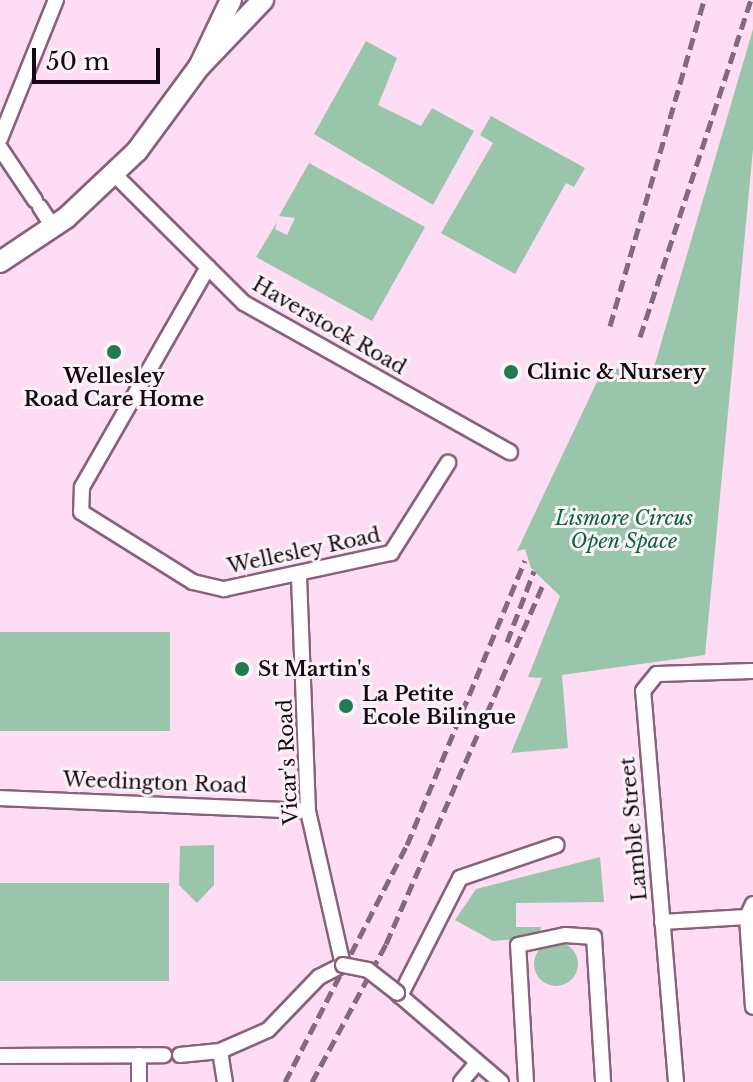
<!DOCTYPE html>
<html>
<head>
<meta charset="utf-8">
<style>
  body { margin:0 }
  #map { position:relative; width:753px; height:1082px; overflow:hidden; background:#fedcf3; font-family:"Libre Baskerville",serif }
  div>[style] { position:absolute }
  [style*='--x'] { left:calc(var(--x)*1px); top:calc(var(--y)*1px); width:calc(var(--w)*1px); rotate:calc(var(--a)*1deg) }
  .green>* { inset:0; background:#99c6ab; transform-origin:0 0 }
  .round { border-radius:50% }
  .roads { filter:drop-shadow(2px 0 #88627c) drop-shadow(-2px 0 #88627c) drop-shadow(0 2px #88627c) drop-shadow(0 -2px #88627c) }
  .street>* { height:14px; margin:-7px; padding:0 7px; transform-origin:7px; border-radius:7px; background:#fff }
  .secondary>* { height:20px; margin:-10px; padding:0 10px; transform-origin:10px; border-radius:10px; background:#fff }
  .rail>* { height:5px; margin-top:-2.5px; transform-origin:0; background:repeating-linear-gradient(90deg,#816a7a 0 12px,transparent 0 18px) }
  .bridges { filter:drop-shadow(2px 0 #88627c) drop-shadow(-2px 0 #88627c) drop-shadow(0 2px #88627c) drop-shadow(0 -2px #88627c) }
  .street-bridge>* { height:14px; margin:-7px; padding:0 7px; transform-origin:7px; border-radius:7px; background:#fff }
  .dots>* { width:22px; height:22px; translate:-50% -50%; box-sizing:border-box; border:4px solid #fbf2f8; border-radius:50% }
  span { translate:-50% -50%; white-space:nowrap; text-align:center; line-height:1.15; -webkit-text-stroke:6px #fbf2f8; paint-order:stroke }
  .street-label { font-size:20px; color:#170913 }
  .poi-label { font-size:20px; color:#170913; font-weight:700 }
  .left { translate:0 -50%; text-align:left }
  .park-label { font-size:20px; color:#05663f; font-style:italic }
  .scale { position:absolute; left:32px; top:48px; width:128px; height:36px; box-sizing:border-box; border:4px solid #170913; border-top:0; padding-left:10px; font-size:24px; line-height:28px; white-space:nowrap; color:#170913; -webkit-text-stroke:6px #fbf2f8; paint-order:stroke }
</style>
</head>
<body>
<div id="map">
  <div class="green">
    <i style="clip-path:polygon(753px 29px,753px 149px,705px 655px,562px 675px,568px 748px,511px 753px,542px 678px,528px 677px,560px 596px,531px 568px,525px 549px,517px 551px,604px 367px,652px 374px)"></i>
    <i style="clip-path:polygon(366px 41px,397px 58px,378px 105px,421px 126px,432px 108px,474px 131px,433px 205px,314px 134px)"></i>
    <i style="clip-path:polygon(491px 116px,585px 168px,574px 187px,566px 183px,515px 274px,441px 233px,493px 143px,480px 135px)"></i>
    <i style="clip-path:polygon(309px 163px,425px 227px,372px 321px,256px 257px,277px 222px,275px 229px,287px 235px,295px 218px,279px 216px)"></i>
    <i style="left:0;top:632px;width:170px;height:99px"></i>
    <i style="clip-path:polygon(214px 845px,214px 885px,197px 903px,179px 885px,180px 846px)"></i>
    <i style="clip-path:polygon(600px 857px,604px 902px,516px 903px,516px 927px,541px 927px,539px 937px,493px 941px,455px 920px,476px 889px)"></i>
    <i style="left:0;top:883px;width:169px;height:98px"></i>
    <i class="round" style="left:534px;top:942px;width:44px;height:44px"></i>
  </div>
  <div class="roads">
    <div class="street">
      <i style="--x:0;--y:139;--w:150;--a:-68.1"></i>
      <i style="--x:0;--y:148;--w:63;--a:56.1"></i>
      <i style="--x:114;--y:174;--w:183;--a:44.8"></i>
      <i style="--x:244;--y:303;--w:305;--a:29.3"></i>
      <i style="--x:40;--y:207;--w:24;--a:57"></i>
      <i style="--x:208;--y:267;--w:254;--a:119.8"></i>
      <i style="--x:82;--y:487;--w:25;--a:92"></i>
      <i style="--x:81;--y:512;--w:132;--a:32"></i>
      <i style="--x:193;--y:582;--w:32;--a:13"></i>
      <i style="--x:224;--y:589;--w:171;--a:-12.2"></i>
      <i style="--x:391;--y:553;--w:107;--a:-57.7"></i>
      <i style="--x:0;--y:798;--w:308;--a:2.4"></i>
      <i style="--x:753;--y:904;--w:14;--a:115"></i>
      <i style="--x:747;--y:917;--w:90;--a:86.2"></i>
      <i style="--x:662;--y:922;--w:85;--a:-3.4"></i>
      <i style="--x:397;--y:993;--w:137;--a:40.6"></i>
      <i style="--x:400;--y:996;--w:132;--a:-63"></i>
      <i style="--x:460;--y:878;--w:102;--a:-18.8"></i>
      <i style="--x:220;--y:1051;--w:31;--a:81"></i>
      <i style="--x:180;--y:1055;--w:40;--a:-5.7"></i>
      <i style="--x:220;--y:1051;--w:52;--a:-23.6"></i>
      <i style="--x:268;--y:1030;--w:74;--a:-46.1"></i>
      <i style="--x:319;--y:977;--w:27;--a:-27"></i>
      <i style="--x:343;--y:965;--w:158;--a:-102.8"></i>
      <i style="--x:308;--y:811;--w:236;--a:-92.2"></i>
      <i style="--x:0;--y:1056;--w:164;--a:-0.3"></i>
      <i style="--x:139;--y:1082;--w:27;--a:-90"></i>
      <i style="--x:461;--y:1082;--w:25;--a:-50"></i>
      <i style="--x:526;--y:1082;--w:137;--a:-93.3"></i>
      <i style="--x:518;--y:945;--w:48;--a:-12"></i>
      <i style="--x:565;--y:935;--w:29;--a:4"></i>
      <i style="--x:594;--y:937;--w:145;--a:86.4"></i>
      <i style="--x:676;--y:1082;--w:392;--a:-94.8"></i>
      <i style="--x:643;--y:691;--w:22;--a:-51"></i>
      <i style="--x:657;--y:674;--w:96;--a:-1.8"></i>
    </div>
    <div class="secondary">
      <i style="--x:199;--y:67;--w:93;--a:-46.3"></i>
      <i style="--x:0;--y:262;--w:79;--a:-33.7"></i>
      <i style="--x:66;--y:218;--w:98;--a:-43.3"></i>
      <i style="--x:137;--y:151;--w:104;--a:-53.6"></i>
      <i style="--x:199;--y:67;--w:74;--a:-64.5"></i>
    </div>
  </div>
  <div class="rail">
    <i style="--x:610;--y:326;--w:339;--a:-73.9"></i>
    <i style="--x:640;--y:337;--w:355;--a:-71.8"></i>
    <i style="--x:507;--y:642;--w:76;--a:-69.2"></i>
    <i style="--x:285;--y:1082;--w:267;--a:-62.8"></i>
    <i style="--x:407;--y:845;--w:308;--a:-67.5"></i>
    <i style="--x:312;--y:1082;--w:157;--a:-61.8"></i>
    <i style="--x:386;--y:944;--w:395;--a:-66.4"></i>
  </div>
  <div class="bridges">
    <div class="street-bridge">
      <i style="--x:343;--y:965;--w:25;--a:11"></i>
      <i style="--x:368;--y:970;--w:37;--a:38"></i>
    </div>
  </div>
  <div class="dots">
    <i style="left:114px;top:352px;background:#207b50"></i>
    <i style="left:511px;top:372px;background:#207b50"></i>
    <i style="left:242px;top:669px;background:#207b50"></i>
    <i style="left:346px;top:706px;background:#207b50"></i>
  </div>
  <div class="street-label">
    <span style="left:329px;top:326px;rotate:30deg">Haverstock Road</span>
    <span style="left:304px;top:551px;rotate:-12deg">Wellesley Road</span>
    <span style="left:288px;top:762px;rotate:-93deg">Vicar's Road</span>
    <span style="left:155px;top:783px;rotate:2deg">Weedington Road</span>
    <span style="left:634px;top:829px;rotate:-95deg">Lamble Street</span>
  </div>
  <div class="poi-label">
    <span class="left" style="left:527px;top:372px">Clinic &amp; Nursery</span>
    <span style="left:114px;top:388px">Wellesley<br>Road Care Home</span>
    <span class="left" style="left:258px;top:669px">St Martin's</span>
    <span class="left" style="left:362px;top:706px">La Petite<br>Ecole Bilingue</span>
  </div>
  <div class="park-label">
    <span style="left:624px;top:530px">Lismore Circus<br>Open Space</span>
  </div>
  <div class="scale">50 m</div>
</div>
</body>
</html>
